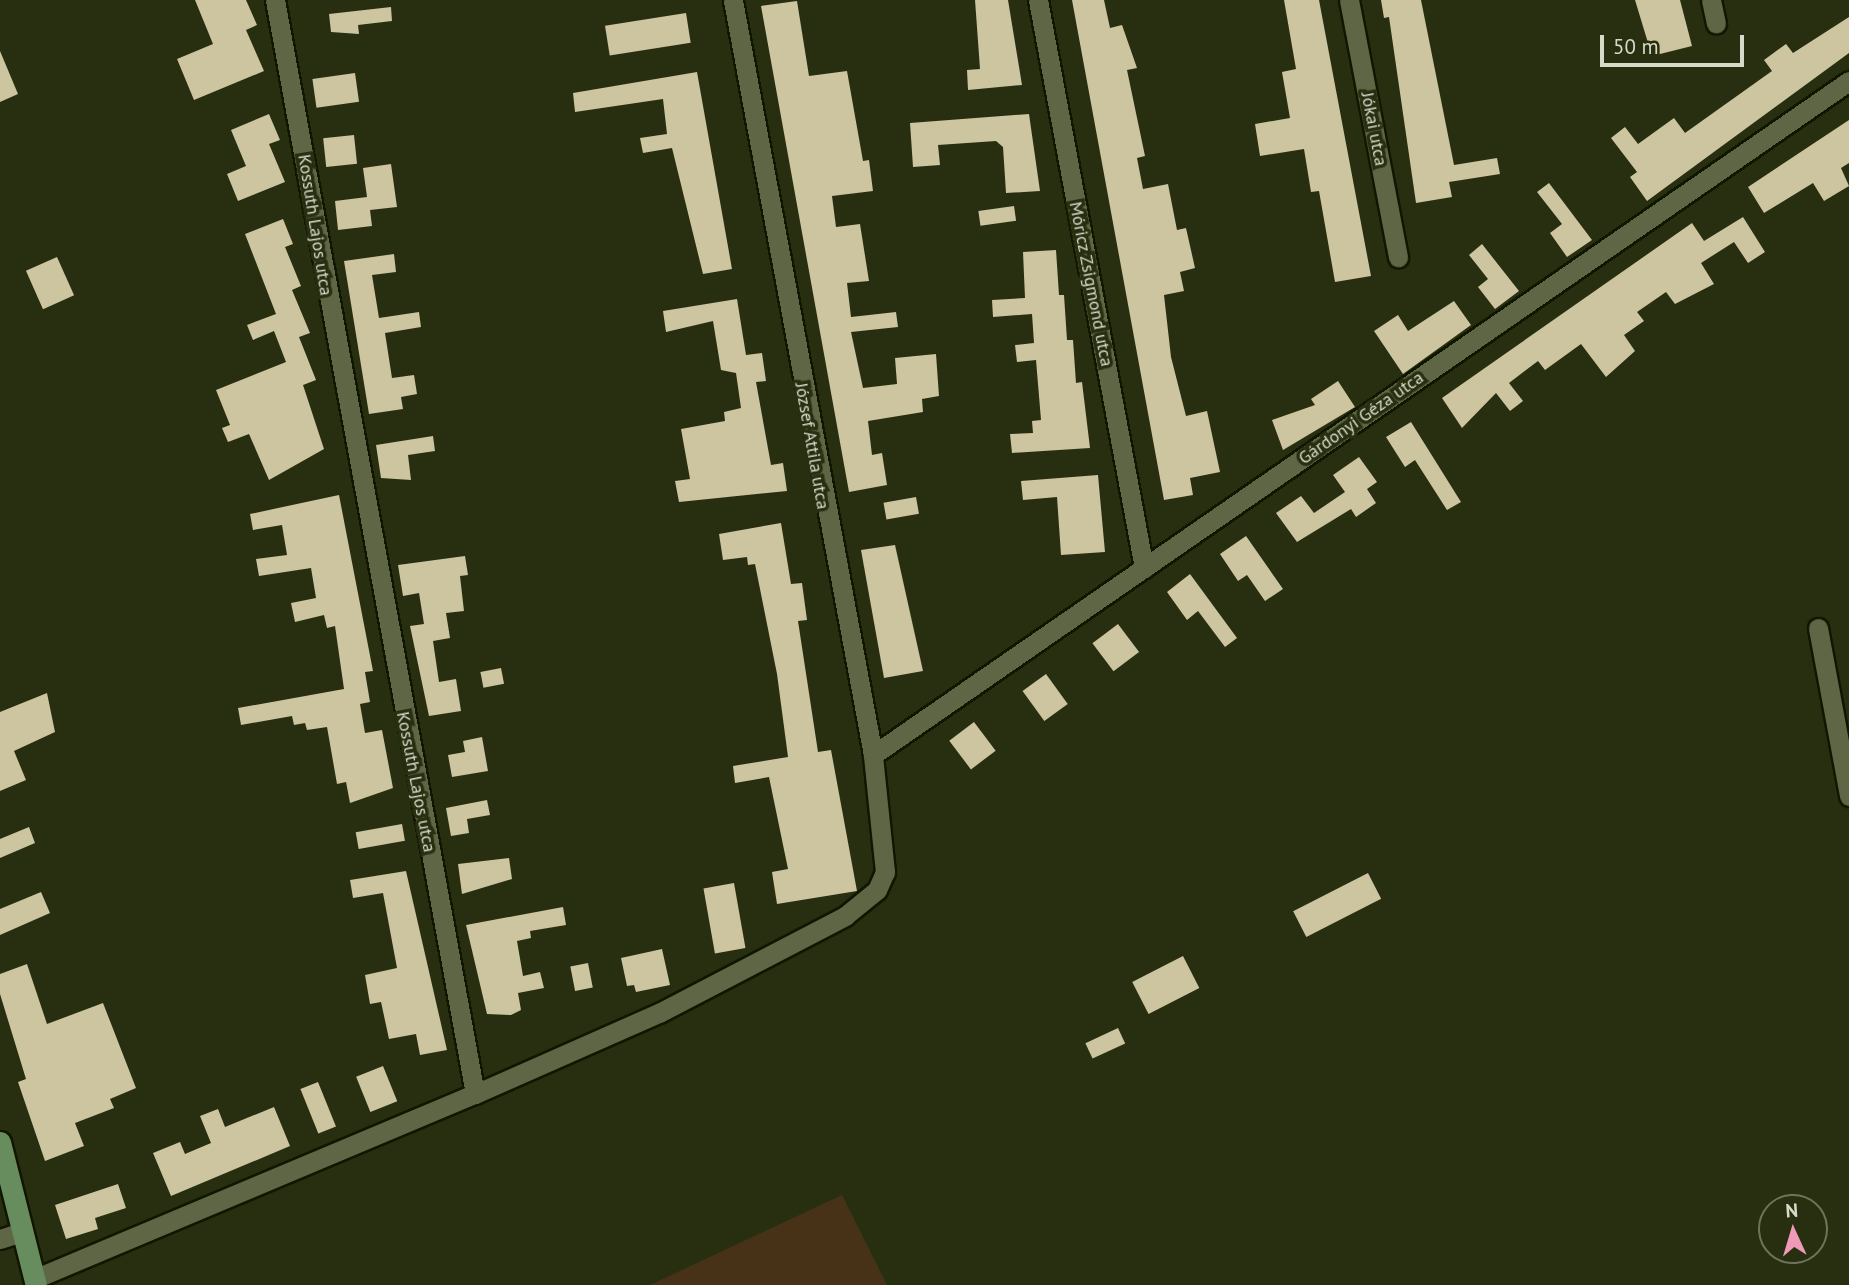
<!DOCTYPE html>
<html>
<head>
<meta charset="utf-8">
<style>
  body { margin:0 }
  #map { position:relative; width:1849px; height:1285px; overflow:hidden; background:#282f11; font-family:"PT Sans",sans-serif }
  div>[style] { position:absolute }
  [style*='--x'] { left:calc(var(--x)*1px); top:calc(var(--y)*1px); width:calc(var(--w)*1px); rotate:calc(var(--a)*1deg) }
  .green>* { inset:0; background:#473217 }
  .building>* { inset:0; background:#cdc4a0; transform-origin:0 0 }
  .roads { filter:drop-shadow(2px 0 #111600) drop-shadow(-2px 0 #111600) drop-shadow(0 2px #111600) drop-shadow(0 -2px #111600) }
  .minor>* { height:19px; margin:-9.5px; padding:0 9.5px; transform-origin:9.5px; border-radius:9.5px; background:#5e6646 }
  .major>* { height:21px; margin:-10.5px; padding:0 10.5px; transform-origin:10.5px; border-radius:10.5px; background:#678c5d }
  span { translate:-50% -50%; white-space:nowrap; text-align:center; line-height:1.15; -webkit-text-stroke:7px #282f11; paint-order:stroke }
  .street-label { font-size:18px; color:#d6dac9 }
  .north { position:absolute; left:1758px; top:1194px; width:70px; height:70px; box-sizing:border-box; background:#282f11; border:2px solid #6e735b; border-radius:50%; rotate:356deg; font-size:19px; font-weight:700; line-height:28px; text-align:center; color:#d6dac9 }
  .north::after { content:''; display:block; margin:auto; width:24px; height:32px; background:#ef9ab9; clip-path:polygon(50% 0,100% 100%,50% 72%,0 100%) }
  .scale { position:absolute; left:1600px; top:35px; width:144px; height:32px; box-sizing:border-box; border:4px solid #d6dac9; border-top:0; padding-left:9px; font-size:21px; line-height:24px; white-space:nowrap; color:#d6dac9; -webkit-text-stroke:5px #282f11; paint-order:stroke }
</style>
</head>
<body>
<div id="map">
  <div class="green">
    <i style="clip-path:polygon(842px 1195px,887px 1285px,650px 1285px)"></i>
  </div>
  <div class="building">
    <i style="clip-path:polygon(195px 0,246px 0,257px 25px,246px 30px,264px 71px,194px 100px,177px 59px,213px 44px)"></i>
    <i style="clip-path:polygon(975px 0,1008px 0,1022px 85px,968px 90px,967px 70px,980px 69px)"></i>
    <i style="clip-path:polygon(1072px 0,1104px 0,1110px 28px,1122px 25px,1137px 68px,1127px 70px,1145px 156px,1137px 158px,1143px 189px,1168px 184px,1177px 230px,1186px 228px,1195px 268px,1180px 272px,1184px 291px,1164px 295px,1171px 357px,1186px 416px,1207px 411px,1220px 472px,1190px 478px,1193px 495px,1164px 500px)"></i>
    <i style="clip-path:polygon(1284px 0,1319px 0,1371px 276px,1335px 282px,1319px 191px,1311px 192px,1304px 149px,1260px 156px,1255px 124px,1290px 118px,1282px 72px,1296px 69px)"></i>
    <i style="clip-path:polygon(1381px 0,1421px 0,1454px 165px,1497px 158px,1500px 174px,1449px 182px,1452px 197px,1416px 203px,1389px 17px,1384px 18px)"></i>
    <i style="clip-path:polygon(1635px 0,1680px 0,1692px 46px,1652px 56px)"></i>
    <i style="clip-path:polygon(797px 1px,809px 76px,847px 71px,863px 161px,869px 160px,873px 191px,832px 196px,836px 227px,860px 224px,869px 281px,847px 283px,851px 317px,896px 312px,898px 327px,851px 332px,863px 388px,897px 384px,895px 358px,936px 354px,939px 396px,922px 399px,923px 412px,868px 421px,872px 455px,882px 453px,887px 485px,849px 492px,761px 6px)"></i>
    <i style="clip-path:polygon(391px 7px,392px 21px,358px 25px,359px 34px,331px 32px,329px 14px)"></i>
    <i style="left:686px;top:13px;width:30px;height:82px;rotate:81deg"></i>
    <i style="clip-path:polygon(1849px 17px,1849px 53px,1647px 201px,1630px 177px,1637px 172px,1611px 138px,1625px 127px,1638px 144px,1674px 118px,1685px 133px,1772px 71px,1764px 60px,1786px 44px,1793px 53px)"></i>
    <i style="clip-path:polygon(0 51px,18px 94px,0 102px)"></i>
    <i style="clip-path:polygon(697px 72px,732px 269px,703px 274px,672px 148px,643px 153px,640px 138px,667px 134px,663px 99px,575px 112px,573px 93px)"></i>
    <i style="left:355px;top:73px;width:29px;height:43px;rotate:82deg"></i>
    <i style="clip-path:polygon(269px 114px,280px 140px,269px 144px,285px 182px,238px 201px,227px 174px,246px 166px,231px 130px)"></i>
    <i style="clip-path:polygon(1029px 114px,1040px 191px,1006px 193px,1003px 147px,996px 141px,938px 145px,940px 165px,913px 167px,910px 123px)"></i>
    <i style="clip-path:polygon(1849px 120px,1849px 163px,1841px 168px,1849px 186px,1824px 201px,1813px 183px,1764px 213px,1748px 187px)"></i>
    <i style="left:354px;top:135px;width:29px;height:31px;rotate:84deg"></i>
    <i style="clip-path:polygon(391px 164px,397px 207px,370px 210px,372px 226px,338px 230px,335px 201px,367px 197px,363px 168px)"></i>
    <i style="clip-path:polygon(1549px 183px,1592px 240px,1567px 257px,1550px 233px,1562px 224px,1537px 192px)"></i>
    <i style="left:1014px;top:206px;width:15px;height:36px;rotate:82deg"></i>
    <i style="clip-path:polygon(1743px 217px,1765px 252px,1748px 263px,1734px 242px,1701px 263px,1714px 284px,1675px 304px,1666px 292px,1637px 312px,1644px 321px,1624px 335px,1635px 351px,1606px 377px,1581px 344px,1545px 370px,1538px 361px,1509px 383px,1523px 401px,1510px 411px,1496px 393px,1462px 428px,1442px 398px,1692px 223px,1704px 241px)"></i>
    <i style="clip-path:polygon(283px 219px,293px 244px,285px 247px,301px 286px,292px 290px,310px 333px,299px 337px,316px 380px,303px 385px,324px 449px,269px 480px,249px 434px,228px 442px,222px 428px,230px 425px,216px 390px,286px 362px,274px 331px,253px 340px,247px 325px,276px 314px,245px 234px)"></i>
    <i style="clip-path:polygon(1482px 244px,1519px 291px,1495px 309px,1478px 287px,1488px 279px,1469px 255px)"></i>
    <i style="clip-path:polygon(1056px 250px,1059px 295px,1064px 295px,1067px 340px,1073px 340px,1076px 383px,1082px 382px,1090px 448px,1012px 453px,1010px 434px,1033px 433px,1032px 421px,1041px 420px,1036px 360px,1017px 362px,1015px 345px,1034px 343px,1032px 314px,993px 317px,992px 300px,1025px 298px,1023px 252px)"></i>
    <i style="clip-path:polygon(394px 254px,396px 272px,372px 275px,379px 318px,419px 312px,421px 327px,385px 333px,392px 378px,414px 375px,417px 394px,401px 397px,403px 409px,369px 414px,344px 261px)"></i>
    <i style="left:57px;top:257px;width:42px;height:34px;rotate:66deg"></i>
    <i style="clip-path:polygon(737px 299px,746px 355px,762px 353px,766px 381px,756px 382px,771px 465px,783px 463px,787px 491px,679px 502px,675px 481px,690px 479px,681px 429px,725px 421px,724px 412px,741px 408px,736px 373px,721px 370px,713px 321px,666px 332px,663px 311px)"></i>
    <i style="clip-path:polygon(1454px 301px,1471px 325px,1403px 374px,1374px 331px,1398px 315px,1408px 331px)"></i>
    <i style="clip-path:polygon(1338px 381px,1355px 407px,1283px 450px,1272px 420px,1315px 405px,1311px 399px)"></i>
    <i style="clip-path:polygon(1411px 422px,1461px 502px,1447px 510px,1415px 460px,1405px 467px,1386px 437px)"></i>
    <i style="clip-path:polygon(433px 436px,435px 451px,408px 455px,411px 480px,381px 478px,376px 445px)"></i>
    <i style="clip-path:polygon(1359px 457px,1377px 482px,1367px 489px,1376px 503px,1356px 517px,1351px 509px,1297px 542px,1276px 513px,1301px 496px,1314px 513px,1345px 492px,1333px 475px)"></i>
    <i style="clip-path:polygon(1098px 475px,1105px 552px,1061px 555px,1057px 497px,1023px 500px,1021px 481px)"></i>
    <i style="clip-path:polygon(339px 495px,373px 671px,365px 672px,370px 702px,360px 704px,365px 733px,382px 730px,393px 788px,350px 803px,346px 782px,337px 784px,327px 727px,307px 730px,305px 723px,294px 725px,292px 716px,241px 725px,238px 708px,344px 689px,335px 626px,327px 628px,324px 615px,295px 622px,291px 603px,316px 598px,311px 568px,259px 576px,256px 559px,287px 555px,282px 525px,253px 530px,250px 514px)"></i>
    <i style="left:916px;top:497px;width:17px;height:33px;rotate:80deg"></i>
    <i style="clip-path:polygon(781px 523px,791px 584px,802px 583px,807px 620px,798px 621px,818px 752px,831px 750px,857px 891px,777px 904px,772px 872px,788px 869px,769px 777px,735px 783px,733px 766px,788px 757px,777px 674px,755px 564px,748px 565px,747px 557px,723px 560px,719px 534px)"></i>
    <i style="clip-path:polygon(1246px 536px,1283px 589px,1265px 601px,1247px 575px,1238px 581px,1220px 554px)"></i>
    <i style="clip-path:polygon(895px 545px,923px 671px,884px 678px,861px 550px)"></i>
    <i style="clip-path:polygon(465px 556px,468px 575px,460px 576px,464px 611px,446px 613px,450px 638px,433px 641px,439px 682px,456px 679px,461px 711px,429px 716px,410px 626px,424px 624px,419px 593px,403px 596px,398px 565px)"></i>
    <i style="clip-path:polygon(1190px 574px,1237px 638px,1225px 647px,1198px 611px,1187px 620px,1167px 592px)"></i>
    <i style="left:1118px;top:624px;width:35px;height:32px;rotate:53deg"></i>
    <i style="left:501px;top:668px;width:16px;height:21px;rotate:79deg"></i>
    <i style="left:1046px;top:674px;width:37px;height:29px;rotate:54deg"></i>
    <i style="clip-path:polygon(47px 693px,55px 732px,14px 751px,26px 780px,0 791px,0 712px)"></i>
    <i style="left:974px;top:722px;width:36px;height:31px;rotate:53deg"></i>
    <i style="clip-path:polygon(482px 737px,488px 771px,452px 777px,448px 755px,465px 752px,463px 741px)"></i>
    <i style="clip-path:polygon(487px 800px,490px 815px,467px 819px,469px 833px,451px 836px,446px 808px)"></i>
    <i style="left:402px;top:824px;width:17px;height:47px;rotate:80deg"></i>
    <i style="clip-path:polygon(29px 827px,35px 843px,0 858px,0 839px)"></i>
    <i style="clip-path:polygon(509px 858px,512px 879px,462px 894px,458px 864px)"></i>
    <i style="clip-path:polygon(406px 871px,447px 1050px,420px 1055px,416px 1034px,389px 1039px,381px 1002px,370px 1004px,365px 975px,397px 968px,383px 893px,353px 898px,350px 880px)"></i>
    <i style="left:1368px;top:873px;width:29px;height:84px;rotate:63deg"></i>
    <i style="left:734px;top:883px;width:66px;height:31px;rotate:80deg"></i>
    <i style="clip-path:polygon(41px 892px,50px 913px,0 935px,0 909px)"></i>
    <i style="clip-path:polygon(563px 907px,566px 925px,530px 931px,531px 938px,517px 941px,523px 976px,540px 972px,544px 988px,518px 993px,521px 1010px,511px 1015px,487px 1014px,466px 925px)"></i>
    <i style="clip-path:polygon(662px 949px,670px 985px,636px 992px,634px 985px,627px 986px,621px 958px)"></i>
    <i style="left:1183px;top:956px;width:36px;height:57px;rotate:63deg"></i>
    <i style="left:588px;top:963px;width:25px;height:18px;rotate:79deg"></i>
    <i style="clip-path:polygon(27px 964px,47px 1024px,103px 1003px,136px 1088px,110px 1099px,114px 1108px,75px 1123px,84px 1146px,45px 1161px,18px 1082px,26px 1079px,0 994px,0 974px)"></i>
    <i style="left:1118px;top:1028px;width:17px;height:36px;rotate:65deg"></i>
    <i style="left:383px;top:1066px;width:38px;height:29px;rotate:68deg"></i>
    <i style="left:318px;top:1082px;width:48px;height:19px;rotate:68deg"></i>
    <i style="clip-path:polygon(274px 1107px,290px 1146px,171px 1196px,153px 1153px,180px 1142px,185px 1154px,211px 1143px,200px 1116px,218px 1109px,225px 1127px)"></i>
    <i style="clip-path:polygon(118px 1184px,126px 1208px,95px 1218px,98px 1229px,66px 1239px,55px 1205px)"></i>
  </div>
  <div class="roads">
    <div class="minor">
      <i style="--x:1038;--y:0;--w:578;--a:79.43"></i>
      <i style="--x:1349;--y:0;--w:262;--a:79.2"></i>
      <i style="--x:1711;--y:0;--w:24;--a:78"></i>
      <i style="--x:1818;--y:628;--w:171;--a:79.5"></i>
      <i style="--x:873;--y:755;--w:1186;--a:-34.63"></i>
      <i style="--x:475;--y:1094;--w:201;--a:-23.8"></i>
      <i style="--x:659;--y:1013;--w:210;--a:-27.5"></i>
      <i style="--x:845;--y:916;--w:41;--a:-39.1"></i>
      <i style="--x:877;--y:890;--w:20;--a:-66"></i>
      <i style="--x:885;--y:872;--w:118;--a:-95.9"></i>
      <i style="--x:873;--y:755;--w:768;--a:-100.51"></i>
      <i style="--x:0;--y:1239;--w:23;--a:-18"></i>
      <i style="--x:34;--y:1279;--w:478;--a:-22.8"></i>
      <i style="--x:475;--y:1094;--w:1112;--a:-100.36"></i>
    </div>
    <div class="major">
      <i style="--x:0;--y:1142;--w:147;--a:75.9"></i>
    </div>
  </div>
  <div class="street-label">
    <span style="left:1374px;top:129px;rotate:79deg">Jókai utca</span>
    <span style="left:315px;top:225px;rotate:81deg">Kossuth Lajos utca</span>
    <span style="left:1091px;top:284px;rotate:79deg">Móricz Zsigmond utca</span>
    <span style="left:1361px;top:418px;rotate:-35deg">Gárdonyi Géza utca</span>
    <span style="left:812px;top:446px;rotate:80deg">József Attila utca</span>
    <span style="left:416px;top:782px;rotate:79deg">Kossuth Lajos utca</span>
  </div>
  <div class="north">N</div>
  <div class="scale">50 m</div>
</div>
</body>
</html>
